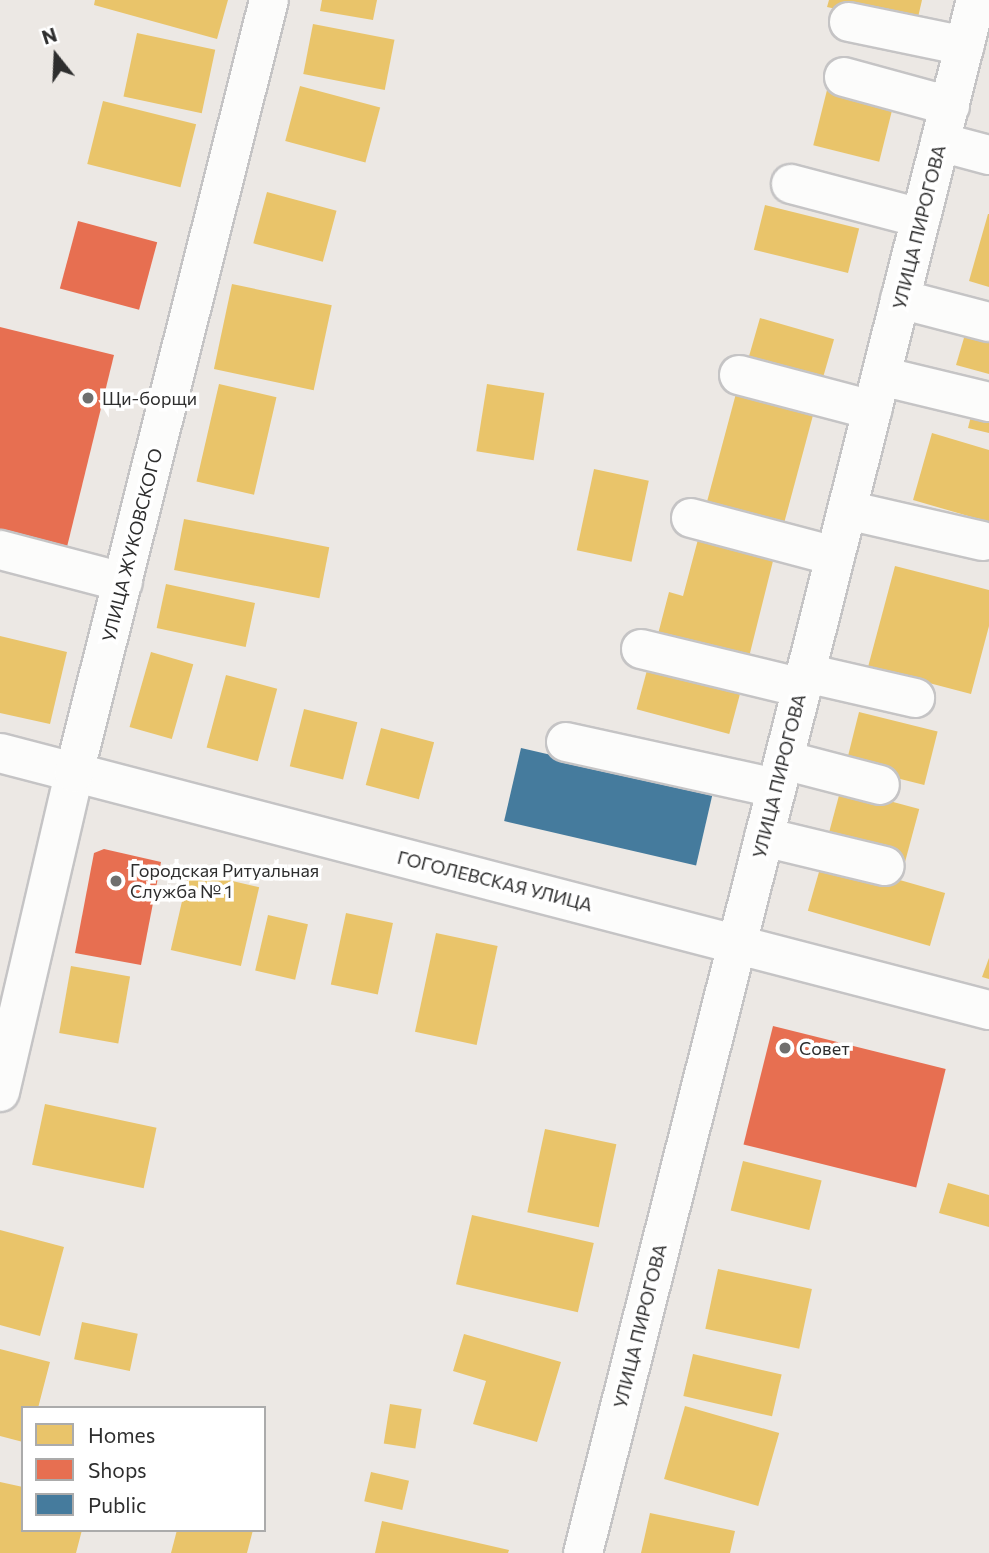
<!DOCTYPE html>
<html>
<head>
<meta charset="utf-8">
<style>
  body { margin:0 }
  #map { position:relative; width:989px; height:1553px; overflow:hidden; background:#ece8e4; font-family:Commissioner,sans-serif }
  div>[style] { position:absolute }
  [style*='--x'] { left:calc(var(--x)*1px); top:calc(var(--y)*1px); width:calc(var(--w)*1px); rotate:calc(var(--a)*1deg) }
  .homes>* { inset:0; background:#e9c46a; transform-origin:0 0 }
  .shops>* { inset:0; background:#e76f51; transform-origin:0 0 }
  .public>* { inset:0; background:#457b9d; transform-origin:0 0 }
  .roads { filter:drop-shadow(2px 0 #c5c4c5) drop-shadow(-2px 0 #c5c4c5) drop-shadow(0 2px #c5c4c5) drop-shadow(0 -2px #c5c4c5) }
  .minor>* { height:38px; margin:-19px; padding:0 19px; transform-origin:19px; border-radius:19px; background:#fcfcfb }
  .dots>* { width:19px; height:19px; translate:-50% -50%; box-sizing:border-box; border:4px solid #fff; border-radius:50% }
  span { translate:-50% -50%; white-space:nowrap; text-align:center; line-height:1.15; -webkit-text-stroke:7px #fff; paint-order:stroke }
  .street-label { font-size:18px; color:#2e2e2e }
  .poi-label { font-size:18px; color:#2e2e2e }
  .left { translate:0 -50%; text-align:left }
  .legend { position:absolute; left:21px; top:1406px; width:245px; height:126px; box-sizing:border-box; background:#fff; border:2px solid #ababab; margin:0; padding:9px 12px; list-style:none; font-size:21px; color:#2e2e2e }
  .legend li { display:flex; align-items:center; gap:14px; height:35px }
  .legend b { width:35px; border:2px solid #ababab }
  .north { position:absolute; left:21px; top:21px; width:70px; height:70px; -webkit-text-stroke:5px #fff; paint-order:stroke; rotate:342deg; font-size:19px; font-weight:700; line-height:28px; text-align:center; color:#2e2e2e }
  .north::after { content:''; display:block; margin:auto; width:24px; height:32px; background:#2e2e2e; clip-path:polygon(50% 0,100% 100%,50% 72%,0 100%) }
</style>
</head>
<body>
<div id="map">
  <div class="homes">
    <i style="clip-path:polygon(95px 0,228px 0,217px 39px,94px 5px)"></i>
    <i style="clip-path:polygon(322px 0,377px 0,373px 20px,320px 11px)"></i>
    <i style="clip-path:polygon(829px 0,922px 0,916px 26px,827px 7px)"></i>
    <i style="left:313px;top:24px;width:83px;height:51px;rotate:11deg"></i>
    <i style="left:137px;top:33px;width:80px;height:65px;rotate:12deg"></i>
    <i style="left:300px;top:86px;width:83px;height:57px;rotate:15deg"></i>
    <i style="left:828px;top:86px;width:68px;height:61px;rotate:14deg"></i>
    <i style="left:103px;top:101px;width:96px;height:65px;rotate:14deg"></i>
    <i style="left:267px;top:192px;width:72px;height:53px;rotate:15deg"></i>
    <i style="left:765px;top:205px;width:97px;height:46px;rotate:14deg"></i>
    <i style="clip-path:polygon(988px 214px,989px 214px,989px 287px,969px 281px)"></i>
    <i style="left:232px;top:284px;width:102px;height:87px;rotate:12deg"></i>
    <i style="left:760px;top:318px;width:77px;height:49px;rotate:16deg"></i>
    <i style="clip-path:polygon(966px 331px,989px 338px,989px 374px,956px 365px)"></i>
    <i style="left:219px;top:384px;width:59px;height:100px;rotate:13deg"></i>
    <i style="left:487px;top:384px;width:58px;height:68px;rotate:9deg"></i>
    <i style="left:738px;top:386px;width:80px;height:131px;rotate:15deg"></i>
    <i style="clip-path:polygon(974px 404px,989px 408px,989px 433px,968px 428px)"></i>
    <i style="clip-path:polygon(932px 433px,989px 450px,989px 522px,913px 500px)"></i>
    <i style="left:594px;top:469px;width:56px;height:83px;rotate:12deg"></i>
    <i style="left:184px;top:519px;width:148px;height:52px;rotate:11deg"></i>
    <i style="clip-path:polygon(701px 528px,776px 549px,748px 661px,657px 638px,669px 592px,683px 596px)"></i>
    <i style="clip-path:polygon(895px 566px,989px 590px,989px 626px,971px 694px,868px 667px)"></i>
    <i style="left:166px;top:584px;width:91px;height:45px;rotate:12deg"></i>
    <i style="clip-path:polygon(0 636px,67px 652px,50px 724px,0 713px)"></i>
    <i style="left:151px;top:652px;width:44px;height:78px;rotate:16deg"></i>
    <i style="left:650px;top:659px;width:96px;height:52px;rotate:15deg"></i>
    <i style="left:226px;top:675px;width:53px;height:75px;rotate:15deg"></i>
    <i style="left:304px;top:709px;width:55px;height:59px;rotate:14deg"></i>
    <i style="left:859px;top:712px;width:81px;height:55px;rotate:14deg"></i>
    <i style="left:381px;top:728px;width:55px;height:59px;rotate:15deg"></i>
    <i style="left:841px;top:788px;width:81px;height:56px;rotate:15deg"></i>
    <i style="left:823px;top:858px;width:127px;height:55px;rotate:16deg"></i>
    <i style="left:189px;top:871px;width:72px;height:81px;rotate:13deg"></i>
    <i style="left:346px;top:913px;width:48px;height:73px;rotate:12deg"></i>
    <i style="left:268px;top:915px;width:41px;height:57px;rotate:13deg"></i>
    <i style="left:436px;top:933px;width:63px;height:101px;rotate:12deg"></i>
    <i style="clip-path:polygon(989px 958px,989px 979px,982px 977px)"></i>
    <i style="left:71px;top:966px;width:60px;height:68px;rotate:10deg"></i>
    <i style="left:45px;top:1104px;width:114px;height:62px;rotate:12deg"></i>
    <i style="left:545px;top:1129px;width:73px;height:85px;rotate:12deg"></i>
    <i style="left:743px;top:1161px;width:81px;height:51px;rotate:14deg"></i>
    <i style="clip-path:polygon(948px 1183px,989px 1195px,989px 1227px,939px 1213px)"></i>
    <i style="left:472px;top:1215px;width:125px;height:71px;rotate:13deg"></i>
    <i style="clip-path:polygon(0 1230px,64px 1247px,40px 1336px,0 1325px)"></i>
    <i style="left:718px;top:1269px;width:96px;height:61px;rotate:12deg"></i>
    <i style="left:82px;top:1322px;width:57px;height:38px;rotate:12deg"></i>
    <i style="clip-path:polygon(464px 1334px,561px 1362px,537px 1442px,473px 1424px,486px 1381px,453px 1371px)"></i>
    <i style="clip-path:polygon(0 1349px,50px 1362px,38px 1408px,23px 1408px,23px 1442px,0 1436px)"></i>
    <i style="left:693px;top:1354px;width:91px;height:43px;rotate:13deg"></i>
    <i style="left:390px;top:1404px;width:32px;height:40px;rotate:9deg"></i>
    <i style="left:685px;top:1406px;width:98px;height:76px;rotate:16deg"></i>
    <i style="left:371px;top:1472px;width:39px;height:30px;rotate:13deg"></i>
    <i style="clip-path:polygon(0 1482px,23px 1487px,23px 1530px,82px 1530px,76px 1553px,0 1553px)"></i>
    <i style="clip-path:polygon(650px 1513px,735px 1531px,730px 1553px,641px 1553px)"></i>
    <i style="clip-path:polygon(382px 1521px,509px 1550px,508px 1553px,375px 1553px)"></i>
    <i style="clip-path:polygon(177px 1530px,253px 1530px,247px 1553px,171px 1553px)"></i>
  </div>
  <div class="shops">
    <i style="left:78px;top:221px;width:82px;height:70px;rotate:15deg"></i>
    <i style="clip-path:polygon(0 327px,114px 355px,66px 551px,0 535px)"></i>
    <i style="clip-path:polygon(104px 849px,161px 862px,141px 965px,75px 953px,94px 853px)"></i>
    <i style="left:773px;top:1026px;width:178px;height:122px;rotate:14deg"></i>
  </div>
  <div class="public">
    <i style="left:521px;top:748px;width:197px;height:75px;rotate:13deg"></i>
  </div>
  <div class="roads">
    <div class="minor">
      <i style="--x:849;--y:22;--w:118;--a:11.7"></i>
      <i style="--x:844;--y:77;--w:110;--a:15.3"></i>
      <i style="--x:940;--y:142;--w:51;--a:14.9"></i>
      <i style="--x:791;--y:184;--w:134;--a:14.7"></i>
      <i style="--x:900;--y:299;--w:92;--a:14.5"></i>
      <i style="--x:739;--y:375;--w:138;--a:14.7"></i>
      <i style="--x:881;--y:376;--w:111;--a:13.5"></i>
      <i style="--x:847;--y:510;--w:139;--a:12.9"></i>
      <i style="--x:691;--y:518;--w:149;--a:14.8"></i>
      <i style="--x:0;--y:550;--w:127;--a:14.6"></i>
      <i style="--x:641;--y:649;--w:166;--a:13.6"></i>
      <i style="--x:806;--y:673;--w:112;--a:12.9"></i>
      <i style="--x:566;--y:742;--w:215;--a:12.4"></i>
      <i style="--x:0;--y:753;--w:1022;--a:14.57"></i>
      <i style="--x:784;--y:760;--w:99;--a:14.6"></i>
      <i style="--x:764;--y:837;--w:124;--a:13.5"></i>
      <i style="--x:0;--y:1092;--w:327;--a:-76.9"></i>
      <i style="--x:74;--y:773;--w:797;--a:-75.84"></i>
      <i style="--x:583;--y:1553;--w:1602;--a:-75.8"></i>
    </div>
  </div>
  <div class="dots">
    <i style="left:88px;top:398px;background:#706f6e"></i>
    <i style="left:116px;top:881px;background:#706f6e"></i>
    <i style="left:785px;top:1048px;background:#706f6e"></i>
  </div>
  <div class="street-label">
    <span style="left:919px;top:227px;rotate:-76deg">УЛИЦА ПИРОГОВА</span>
    <span style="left:132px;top:545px;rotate:-76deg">УЛИЦА ЖУКОВСКОГО</span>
    <span style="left:779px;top:776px;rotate:-76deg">УЛИЦА ПИРОГОВА</span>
    <span style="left:495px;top:881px;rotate:14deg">ГОГОЛЕВСКАЯ УЛИЦА</span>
    <span style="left:640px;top:1326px;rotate:-76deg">УЛИЦА ПИРОГОВА</span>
  </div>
  <div class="poi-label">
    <span class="left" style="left:102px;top:398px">Щи-борщи</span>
    <span class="left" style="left:130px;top:881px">Городская Ритуальная<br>Служба № 1</span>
    <span class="left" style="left:799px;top:1048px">Совет</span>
  </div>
  <ul class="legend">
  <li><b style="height:19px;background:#e9c46a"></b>Homes</li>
  <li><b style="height:19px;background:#e76f51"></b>Shops</li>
  <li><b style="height:19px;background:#457b9d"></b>Public</li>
  </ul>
  <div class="north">N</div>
</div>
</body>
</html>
